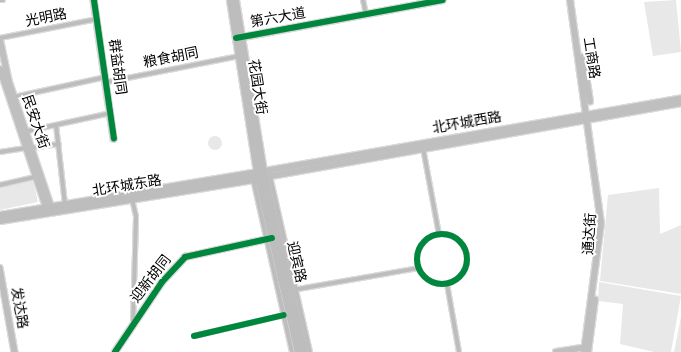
<!DOCTYPE html>
<html>
<head>
<meta charset="utf-8">
<style>
  body { margin:0 }
  #map { position:relative; width:681px; height:352px; overflow:hidden; background:#fff; font-family:"Fira Sans","Noto Sans SC",sans-serif }
  div>[style] { position:absolute }
  [style*='--x'] { left:calc(var(--x)*1px); top:calc(var(--y)*1px); width:calc(var(--w)*1px); rotate:calc(var(--a)*1deg) }
  .green>* { inset:0; background:#e8e8e8 }
  .round { border-radius:50% }
  .roads { filter:drop-shadow(1px 0 #dbdbdb) drop-shadow(-1px 0 #dbdbdb) drop-shadow(0 1px #dbdbdb) drop-shadow(0 -1px #dbdbdb) }
  .minor>* { height:4px; margin:-2px; padding:0 2px; transform-origin:2px; border-radius:2px; background:#bdbdbd }
  .minor>.ring { margin:-2px; padding:0; box-sizing:content-box; background:none; border:4px solid #bdbdbd; border-radius:50% }
  .tertiary>* { height:5.5px; margin:-2.75px; padding:0 2.75px; transform-origin:2.75px; border-radius:2.75px; background:#bdbdbd }
  .secondary>* { height:6px; margin:-3px; padding:0 3px; transform-origin:3px; border-radius:3px; background:#bfbfbf }
  .primary>* { height:7px; margin:-3.5px; padding:0 3.5px; transform-origin:3.5px; border-radius:3.5px; background:#bdbdbd }
  .cycleway>* { height:6px; margin:-3px; padding:0 3px; transform-origin:3px; border-radius:3px; background:#00873e }
  .cycleway>.ring { margin:-3px; padding:0; box-sizing:content-box; background:none; border:6px solid #00873e; border-radius:50% }
  span { translate:-50% -50%; white-space:nowrap; text-align:center; line-height:1.15; -webkit-text-stroke:4px #fff; paint-order:stroke }
  .street-label { font-size:14px; color:#000 }
</style>
</head>
<body>
<div id="map">
  <div class="green">
    <i style="clip-path:polygon(676px 0,681px 52px,653px 56px,644px 2px)"></i>
    <i class="round" style="left:208px;top:136px;width:14px;height:14px"></i>
    <i style="clip-path:polygon(33px 180px,38px 202px,0 210px,0 186px)"></i>
    <i style="clip-path:polygon(659px 188px,660px 234px,681px 225px,681px 294px,600px 281px,608px 195px)"></i>
    <i style="clip-path:polygon(599px 282px,681px 296px,671px 352px,654px 352px,620px 344px,623px 304px,598px 301px)"></i>
    <i style="clip-path:polygon(681px 317px,681px 352px,674px 352px)"></i>
  </div>
  <div class="roads">
    <div class="minor">
      <i style="--x:0;--y:0;--w:3;--a:0"></i>
      <i style="--x:363;--y:0;--w:14;--a:78"></i>
      <i style="--x:0;--y:38;--w:99;--a:-11.1"></i>
      <i style="--x:107;--y:82;--w:135;--a:-11.1"></i>
      <i style="--x:14;--y:97;--w:94;--a:-12.3"></i>
      <i style="--x:56;--y:125;--w:80;--a:83.5"></i>
      <i style="--x:23;--y:132;--w:90;--a:-12.2"></i>
      <i style="--x:31;--y:148;--w:28;--a:-8"></i>
      <i style="--x:423;--y:148;--w:87;--a:79.5"></i>
      <i style="--x:0;--y:152;--w:26;--a:-9"></i>
      <i style="--x:270;--y:176;--w:180;--a:77.2"></i>
      <i style="--x:253;--y:179;--w:177;--a:77.3"></i>
      <i style="--x:0;--y:185;--w:37;--a:-13"></i>
      <i style="--x:132;--y:199;--w:18;--a:77"></i>
      <i style="--x:136;--y:217;--w:106;--a:91.6"></i>
      <i class="ring" style="left:417px;top:234px;width:46px;height:46px"></i>
      <i style="--x:447;--y:284;--w:69;--a:80"></i>
      <i style="--x:293;--y:290;--w:128;--a:-9.9"></i>
      <i style="--x:194;--y:336;--w:92;--a:-13.1"></i>
    </div>
    <div class="tertiary">
      <i style="--x:94;--y:0;--w:140;--a:81.8"></i>
      <i style="--x:238;--y:38;--w:208;--a:-10.5"></i>
      <i style="--x:0;--y:268;--w:85;--a:79.9"></i>
      <i style="--x:115;--y:352;--w:84;--a:-56.1"></i>
      <i style="--x:162;--y:282;--w:34;--a:-47"></i>
      <i style="--x:185;--y:257;--w:89;--a:-12.3"></i>
    </div>
    <div class="secondary">
      <i style="--x:570;--y:0;--w:225;--a:82.1"></i>
      <i style="--x:601;--y:223;--w:130;--a:97.5"></i>
      <i style="--x:0;--y:40;--w:40;--a:78"></i>
      <i style="--x:8;--y:79;--w:138;--a:71.4"></i>
      <i style="--x:583;--y:57;--w:45;--a:81"></i>
      <i style="--x:0;--y:69;--w:149;--a:71.6"></i>
      <i style="--x:259;--y:172;--w:428;--a:-9.9"></i>
      <i style="--x:260;--y:178;--w:428;--a:-10.1"></i>
      <i style="--x:556;--y:352;--w:31;--a:-9"></i>
      <i style="--x:588;--y:352;--w:53;--a:-82.5"></i>
    </div>
    <div class="primary">
      <i style="--x:230;--y:0;--w:180;--a:81.1"></i>
      <i style="--x:258;--y:178;--w:179;--a:77.1"></i>
      <i style="--x:235;--y:0;--w:173;--a:80.7"></i>
      <i style="--x:263;--y:171;--w:186;--a:77.2"></i>
      <i style="--x:0;--y:215;--w:261;--a:-9.5"></i>
      <i style="--x:0;--y:220;--w:261;--a:-9.2"></i>
    </div>
  </div>
  <div class="cycleway">
    <i style="--x:94;--y:0;--w:140;--a:81.8"></i>
    <i style="--x:236;--y:38;--w:210;--a:-10.4"></i>
    <i class="ring" style="left:417px;top:234px;width:44px;height:44px"></i>
    <i style="--x:194;--y:336;--w:92;--a:-13.1"></i>
    <i style="--x:115;--y:352;--w:84;--a:-56.1"></i>
    <i style="--x:162;--y:282;--w:34;--a:-47"></i>
    <i style="--x:185;--y:257;--w:89;--a:-12.3"></i>
  </div>
  <div class="street-label">
    <span style="left:46px;top:18px;rotate:-11deg">光明路</span>
    <span style="left:278px;top:18px;rotate:-10deg">第六大道</span>
    <span style="left:171px;top:58px;rotate:-11deg">粮食胡同</span>
    <span style="left:591px;top:58px;rotate:81deg">工商路</span>
    <span style="left:117px;top:67px;rotate:82deg">群益胡同</span>
    <span style="left:257px;top:87px;rotate:81deg">花园大街</span>
    <span style="left:35px;top:122px;rotate:71deg">民安大街</span>
    <span style="left:467px;top:123px;rotate:-10deg">北环城西路</span>
    <span style="left:127px;top:186px;rotate:-9deg">北环城东路</span>
    <span style="left:590px;top:234px;rotate:-86deg">通达街</span>
    <span style="left:296px;top:262px;rotate:77deg">迎宾路</span>
    <span style="left:151px;top:279px;rotate:-52deg">迎新胡同</span>
    <span style="left:19px;top:308px;rotate:80deg">发达路</span>
  </div>
</div>
</body>
</html>
